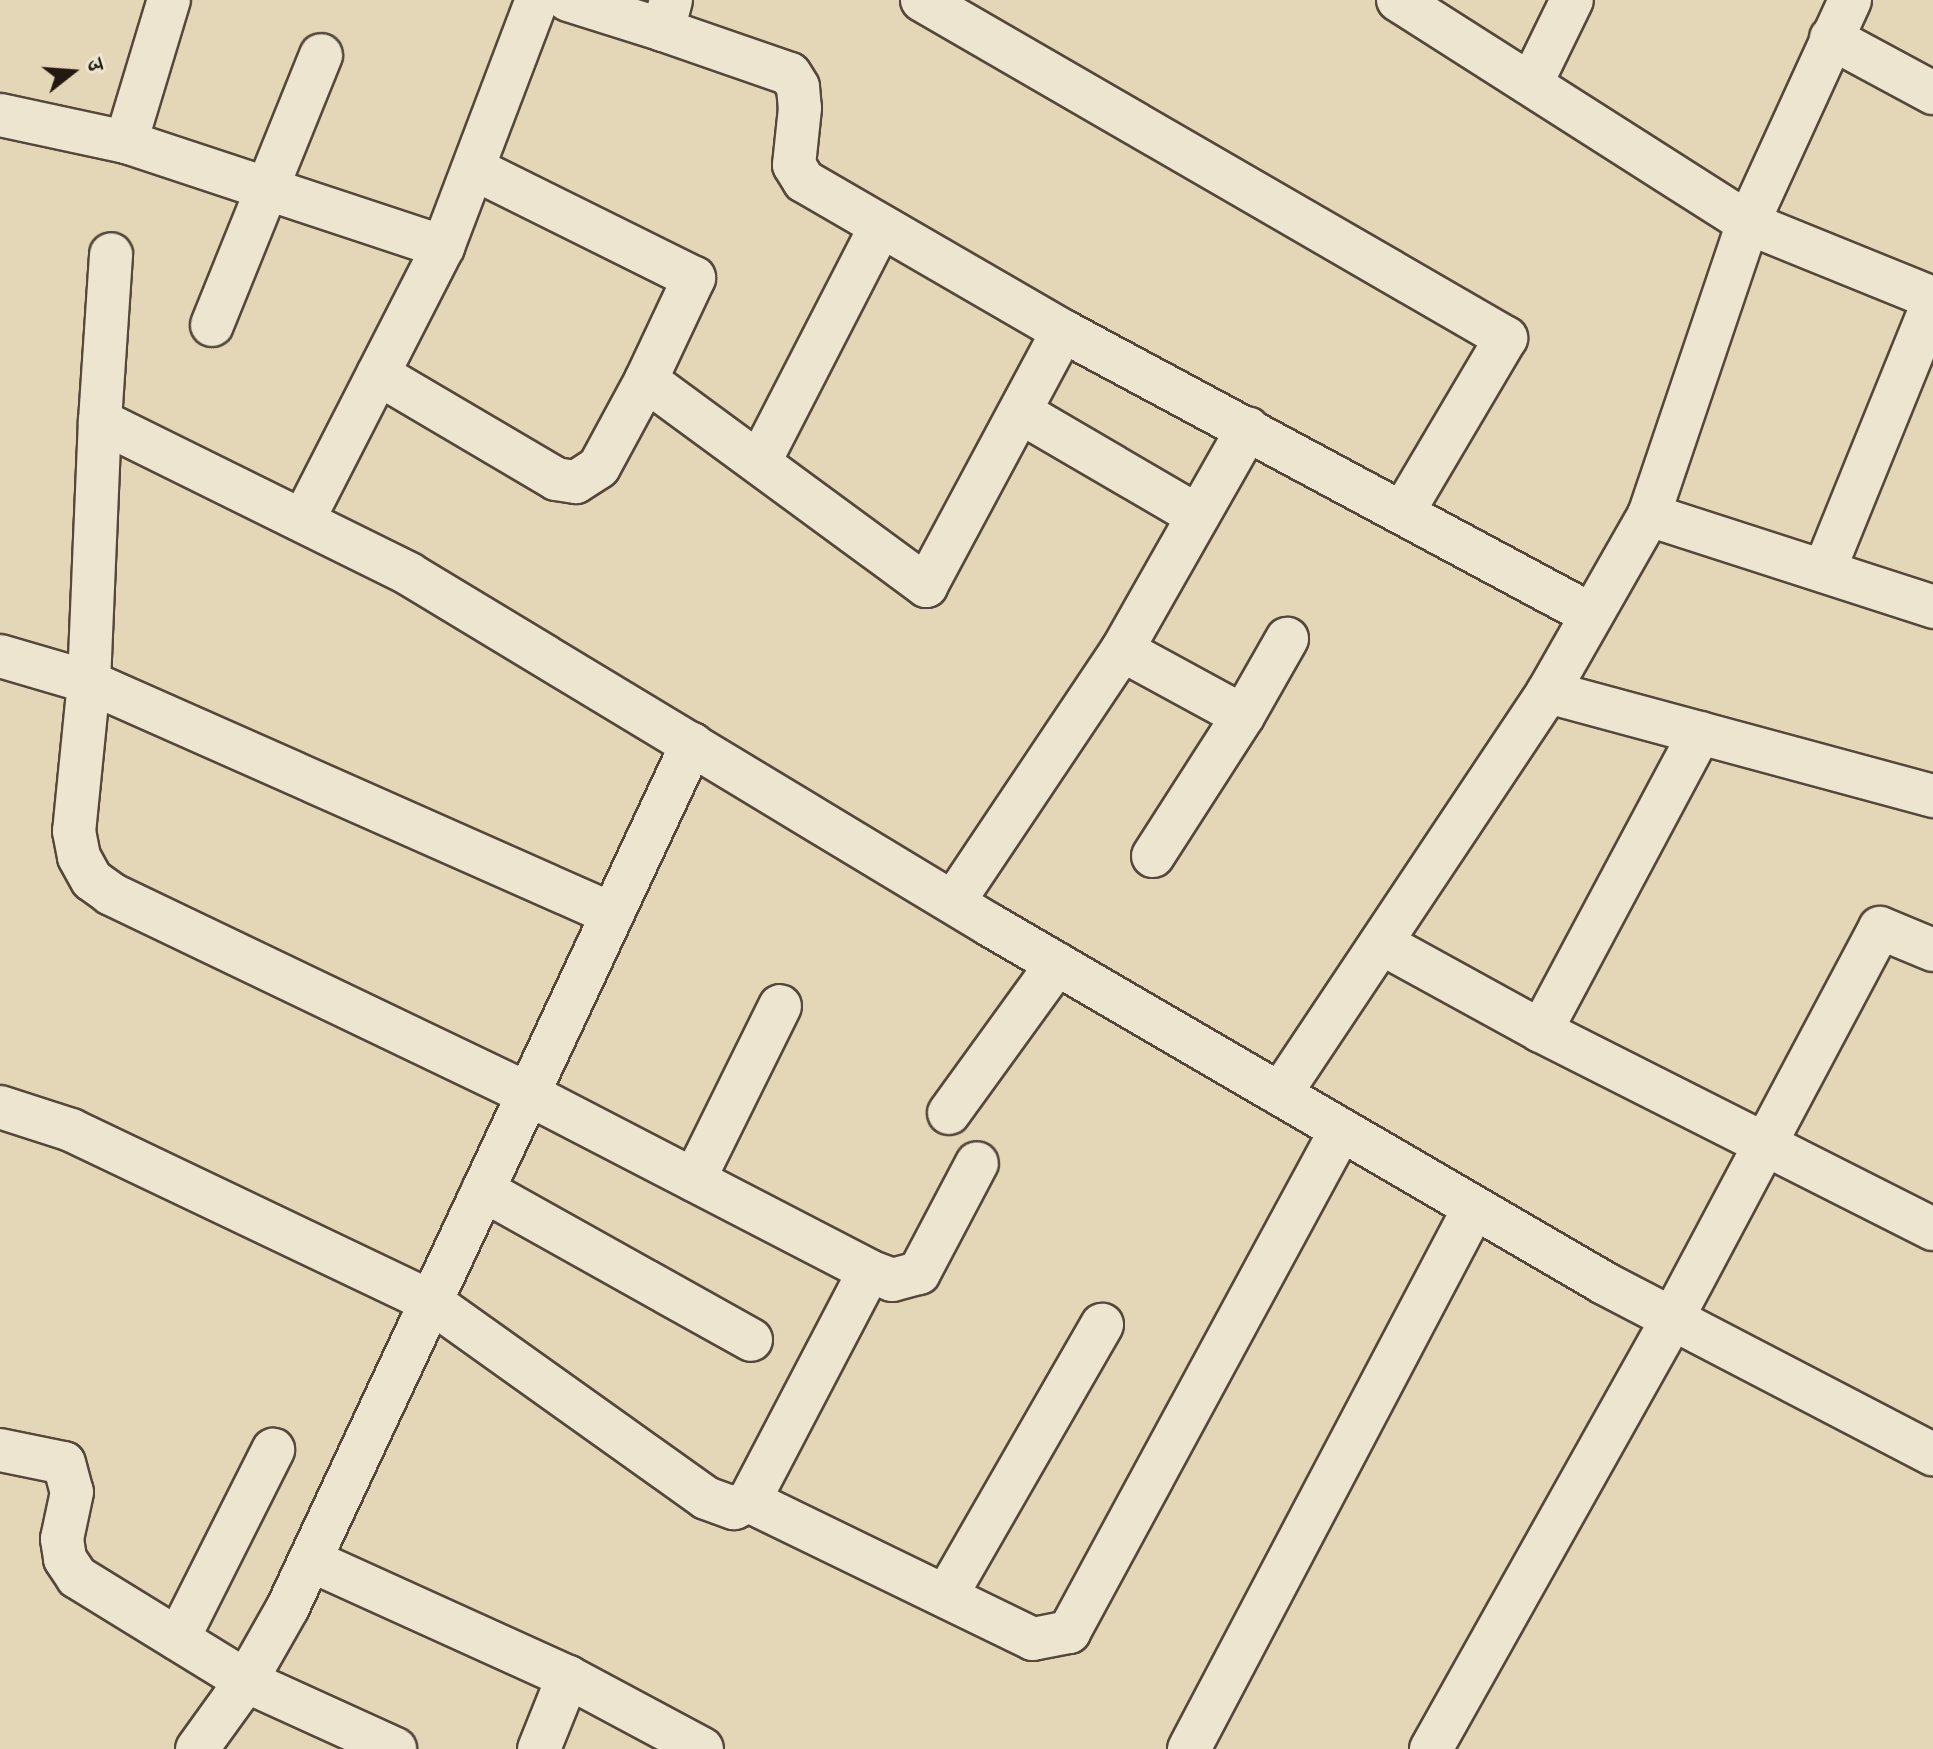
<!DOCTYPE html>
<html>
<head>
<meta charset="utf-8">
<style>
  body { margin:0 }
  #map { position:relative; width:1933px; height:1749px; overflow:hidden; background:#e4d7b7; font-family:"EB Garamond","Noto Serif Devanagari",serif }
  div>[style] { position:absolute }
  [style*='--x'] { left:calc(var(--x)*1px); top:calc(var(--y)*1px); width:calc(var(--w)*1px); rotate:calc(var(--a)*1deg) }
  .roads { filter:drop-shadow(2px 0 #55483a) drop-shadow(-2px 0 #55483a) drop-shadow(0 2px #55483a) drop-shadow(0 -2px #55483a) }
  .minor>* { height:42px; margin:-21px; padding:0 21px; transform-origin:21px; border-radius:21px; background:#ede5d0 }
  span { translate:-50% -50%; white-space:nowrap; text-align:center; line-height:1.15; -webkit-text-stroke:8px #ede5d0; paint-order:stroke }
  .north { position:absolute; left:32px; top:32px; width:80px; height:80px; -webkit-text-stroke:6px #ede5d0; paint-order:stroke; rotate:73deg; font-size:22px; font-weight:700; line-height:32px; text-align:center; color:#251810 }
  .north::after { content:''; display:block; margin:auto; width:28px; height:36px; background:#251810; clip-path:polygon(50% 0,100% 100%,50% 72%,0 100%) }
</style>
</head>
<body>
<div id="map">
  <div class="roads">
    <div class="minor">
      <i style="--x:568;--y:0;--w:100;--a:17.5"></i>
      <i style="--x:663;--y:30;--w:31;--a:-75"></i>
      <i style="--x:922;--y:0;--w:675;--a:30.06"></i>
      <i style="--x:1506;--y:338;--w:202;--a:120.6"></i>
      <i style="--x:1398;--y:0;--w:415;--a:32.5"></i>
      <i style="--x:1748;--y:223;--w:245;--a:-65.4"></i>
      <i style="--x:663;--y:30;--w:134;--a:19.1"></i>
      <i style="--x:790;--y:74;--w:15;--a:58"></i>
      <i style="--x:798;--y:87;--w:21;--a:85"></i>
      <i style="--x:800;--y:108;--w:57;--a:96"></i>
      <i style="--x:794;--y:165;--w:19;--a:58"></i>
      <i style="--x:804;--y:181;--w:299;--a:30.1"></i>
      <i style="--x:1063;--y:331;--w:600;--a:28.23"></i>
      <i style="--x:1831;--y:38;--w:116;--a:28.3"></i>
      <i style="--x:1531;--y:84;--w:93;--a:-64"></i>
      <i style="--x:0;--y:115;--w:129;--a:12.1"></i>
      <i style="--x:126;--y:142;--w:334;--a:18.3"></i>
      <i style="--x:443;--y:247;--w:305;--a:117.1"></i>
      <i style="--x:126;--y:142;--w:148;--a:-73.2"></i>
      <i style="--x:443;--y:247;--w:264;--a:-69.2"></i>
      <i style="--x:212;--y:325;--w:291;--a:-68"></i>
      <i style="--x:378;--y:374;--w:207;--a:30.5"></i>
      <i style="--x:556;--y:479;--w:20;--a:9"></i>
      <i style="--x:576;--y:482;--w:27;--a:-33"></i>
      <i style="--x:599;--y:467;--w:99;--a:-61.6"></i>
      <i style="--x:646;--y:380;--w:113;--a:-64.8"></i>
      <i style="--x:694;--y:278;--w:246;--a:-153.6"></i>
      <i style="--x:646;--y:380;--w:348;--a:36.3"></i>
      <i style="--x:926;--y:586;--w:289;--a:-61.8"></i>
      <i style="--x:1020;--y:412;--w:206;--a:30.3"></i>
      <i style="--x:100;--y:421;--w:167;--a:-86.2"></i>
      <i style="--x:760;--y:461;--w:264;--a:-62.8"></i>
      <i style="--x:1649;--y:515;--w:299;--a:17.9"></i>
      <i style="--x:1824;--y:571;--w:290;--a:-67.9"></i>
      <i style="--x:1122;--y:650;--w:255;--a:-60.4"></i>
      <i style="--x:0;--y:656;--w:93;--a:16.3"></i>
      <i style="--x:89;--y:682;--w:261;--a:-87.6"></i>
      <i style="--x:100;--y:421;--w:345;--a:26.3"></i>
      <i style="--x:409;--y:574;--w:679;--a:31.14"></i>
      <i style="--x:990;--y:925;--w:711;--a:30.24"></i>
      <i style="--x:1604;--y:1283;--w:371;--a:27.5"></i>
      <i style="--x:1548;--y:692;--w:399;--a:15.1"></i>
      <i style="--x:1700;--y:733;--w:338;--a:118.1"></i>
      <i style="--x:1541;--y:1031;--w:439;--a:26.8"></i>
      <i style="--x:1153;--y:856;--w:166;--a:-57.3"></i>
      <i style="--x:954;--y:901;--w:302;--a:-56.2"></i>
      <i style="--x:1122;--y:650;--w:138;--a:28.6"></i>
      <i style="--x:1243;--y:716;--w:89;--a:-60.3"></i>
      <i style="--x:612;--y:914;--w:572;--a:-156.08"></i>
      <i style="--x:89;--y:682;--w:150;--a:95.7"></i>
      <i style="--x:74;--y:831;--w:26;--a:79"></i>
      <i style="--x:79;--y:857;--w:26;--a:61"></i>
      <i style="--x:92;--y:880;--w:24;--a:36"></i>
      <i style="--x:111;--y:894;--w:462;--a:25.6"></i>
      <i style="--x:528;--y:1094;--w:384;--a:27.4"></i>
      <i style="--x:1381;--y:943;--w:183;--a:28.8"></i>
      <i style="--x:1280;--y:1094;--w:483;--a:-56.3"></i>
      <i style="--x:1548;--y:692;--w:204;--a:-60.3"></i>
      <i style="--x:1649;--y:515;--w:308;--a:-71.3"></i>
      <i style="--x:1748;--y:223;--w:200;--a:22.1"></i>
      <i style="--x:0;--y:1107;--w:75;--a:17.9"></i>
      <i style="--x:71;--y:1130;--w:398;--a:25.5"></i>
      <i style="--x:430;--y:1301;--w:339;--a:35.5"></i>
      <i style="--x:706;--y:1498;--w:30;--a:20"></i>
      <i style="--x:734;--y:1508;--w:17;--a:-25"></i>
      <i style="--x:749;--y:1501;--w:259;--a:-62.4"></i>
      <i style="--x:869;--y:1271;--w:25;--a:21"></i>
      <i style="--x:892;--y:1280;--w:28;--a:-15"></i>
      <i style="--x:919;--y:1273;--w:124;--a:-62.2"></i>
      <i style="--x:949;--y:1113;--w:184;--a:-54.1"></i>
      <i style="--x:694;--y:1180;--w:194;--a:-63.7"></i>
      <i style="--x:483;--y:1190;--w:307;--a:29.2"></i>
      <i style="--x:0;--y:1450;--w:65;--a:11.5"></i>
      <i style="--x:64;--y:1463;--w:30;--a:75"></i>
      <i style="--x:72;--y:1492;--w:48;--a:102"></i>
      <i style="--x:62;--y:1539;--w:20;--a:81"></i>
      <i style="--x:65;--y:1559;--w:22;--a:56"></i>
      <i style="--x:77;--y:1577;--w:198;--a:31.6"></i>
      <i style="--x:246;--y:1681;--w:164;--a:24.5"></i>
      <i style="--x:749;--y:1501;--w:316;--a:25.9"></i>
      <i style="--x:1033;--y:1639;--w:37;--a:-11"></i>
      <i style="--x:1069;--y:1632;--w:571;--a:-61.55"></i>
      <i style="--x:310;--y:1560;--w:283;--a:24.4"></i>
      <i style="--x:568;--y:1677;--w:152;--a:28.2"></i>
      <i style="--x:946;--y:1596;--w:313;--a:-60.1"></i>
      <i style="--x:178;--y:1639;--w:212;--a:-63.3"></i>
      <i style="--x:197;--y:1749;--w:84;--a:-54.2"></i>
      <i style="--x:246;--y:1681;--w:85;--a:-60.4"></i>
      <i style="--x:288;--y:1607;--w:953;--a:-64.91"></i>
      <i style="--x:539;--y:1749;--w:78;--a:-68.1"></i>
      <i style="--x:1189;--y:1749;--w:611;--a:-62.22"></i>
      <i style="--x:1431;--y:1749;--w:491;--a:-60.7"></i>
      <i style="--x:1671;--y:1321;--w:445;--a:-62"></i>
      <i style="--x:1880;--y:928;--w:57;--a:22.5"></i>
    </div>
  </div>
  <div class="north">उ</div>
</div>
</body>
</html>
